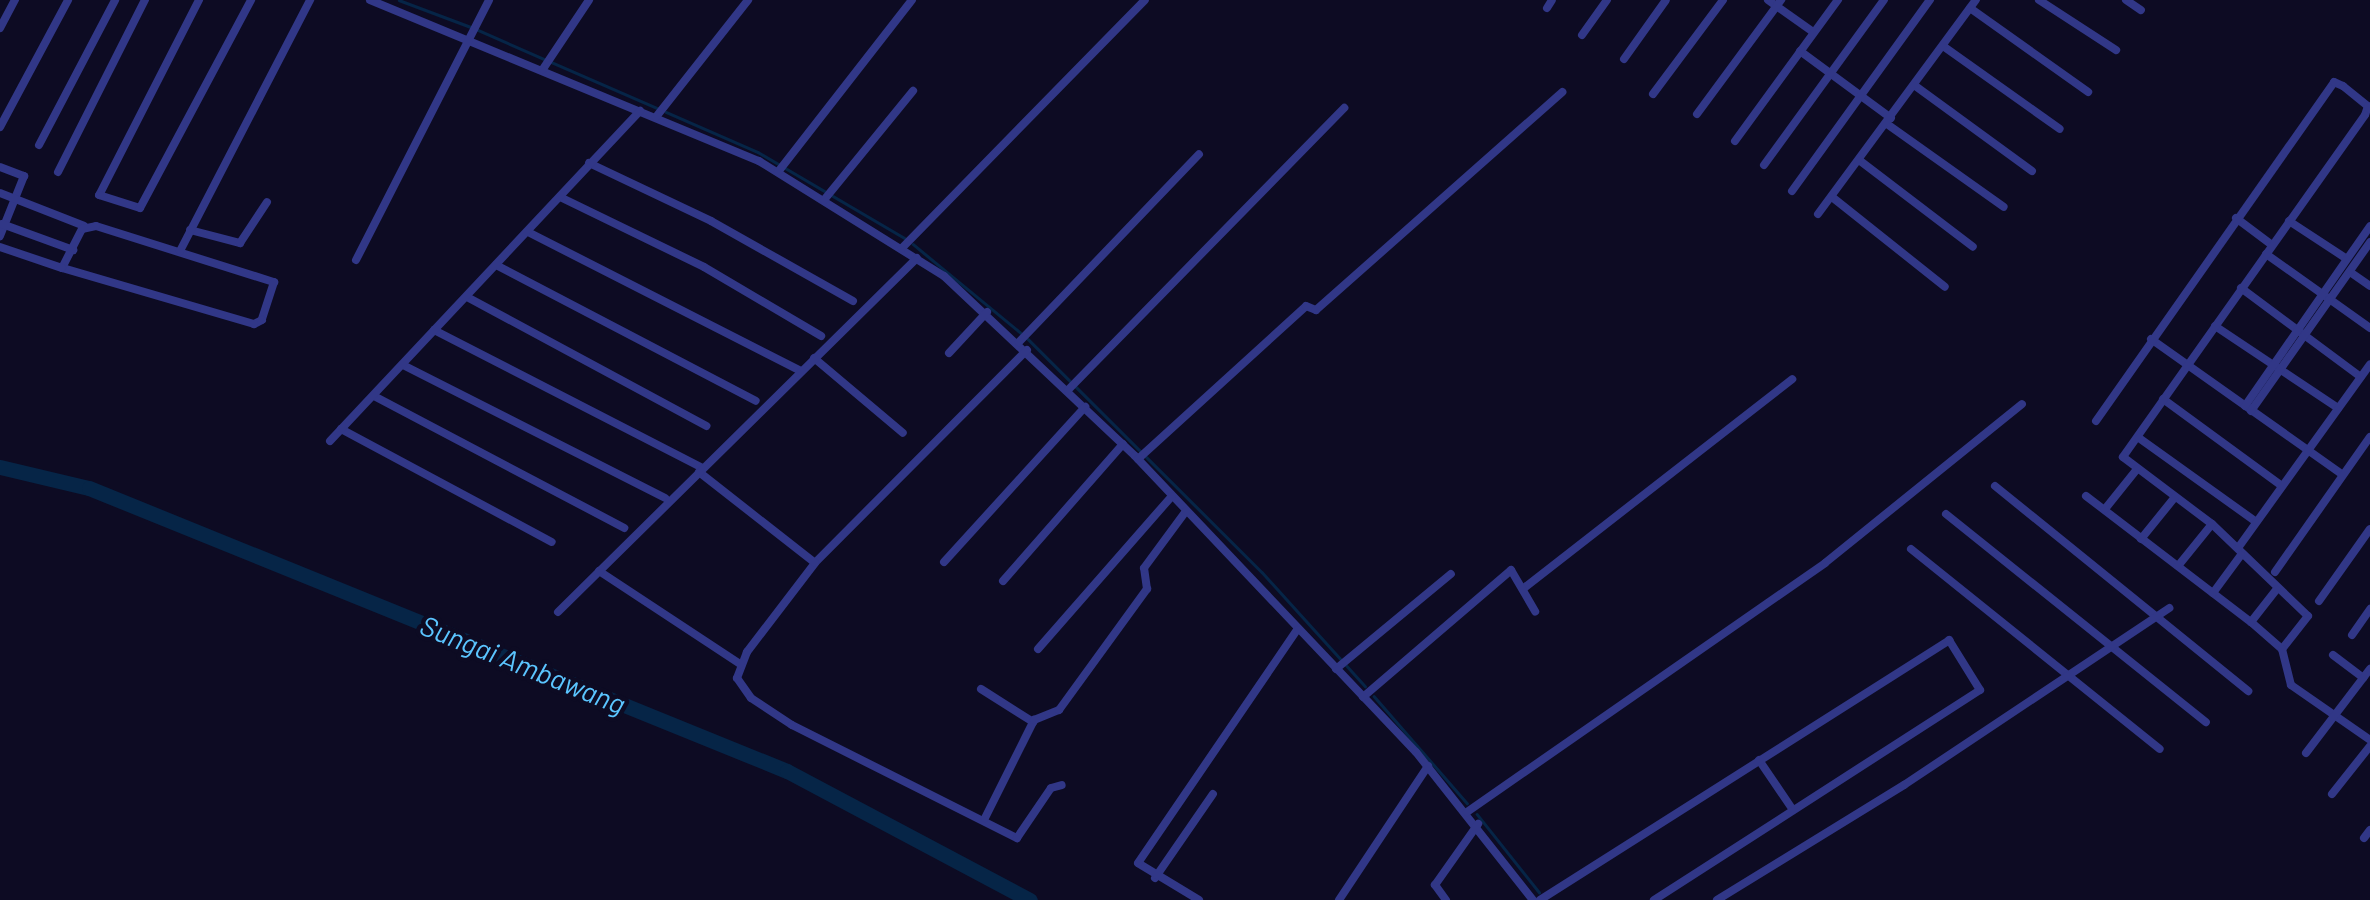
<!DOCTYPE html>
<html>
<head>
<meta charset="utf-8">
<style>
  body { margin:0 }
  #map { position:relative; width:2370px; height:900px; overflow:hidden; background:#0d0b23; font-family:Barlow,sans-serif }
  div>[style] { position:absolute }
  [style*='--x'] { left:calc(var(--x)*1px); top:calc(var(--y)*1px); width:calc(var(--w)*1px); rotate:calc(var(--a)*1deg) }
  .stream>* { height:2.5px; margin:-1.25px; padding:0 1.25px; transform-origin:1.25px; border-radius:1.25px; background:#062547 }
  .river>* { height:15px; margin:-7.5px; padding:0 7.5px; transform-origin:7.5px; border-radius:7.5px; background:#062547 }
  .street>* { height:8px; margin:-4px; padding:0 4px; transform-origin:4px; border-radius:4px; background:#313787 }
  span { translate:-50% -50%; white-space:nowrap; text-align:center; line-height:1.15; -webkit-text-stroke:9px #0d0b23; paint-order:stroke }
  .water-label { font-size:28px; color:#5bc5ff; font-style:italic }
</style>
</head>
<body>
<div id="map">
  <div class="stream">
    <i style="--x:399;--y:0;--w:77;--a:20.6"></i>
    <i style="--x:478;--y:30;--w:72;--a:23.7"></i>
    <i style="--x:551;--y:62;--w:118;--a:23.5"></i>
    <i style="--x:666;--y:112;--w:100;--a:23.5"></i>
    <i style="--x:758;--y:152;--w:172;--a:30.4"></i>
    <i style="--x:913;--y:244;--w:141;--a:39.5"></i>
    <i style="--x:1028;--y:339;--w:330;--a:44.9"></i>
    <i style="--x:1262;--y:572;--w:154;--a:47.9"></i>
    <i style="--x:1374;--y:696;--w:142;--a:49"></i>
    <i style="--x:1477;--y:814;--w:100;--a:51.5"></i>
  </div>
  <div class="river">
    <i style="--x:0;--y:467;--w:91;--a:13.3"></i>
    <i style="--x:89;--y:488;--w:753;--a:22.07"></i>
    <i style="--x:787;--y:771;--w:275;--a:28"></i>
  </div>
  <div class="street">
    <i style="--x:199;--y:0;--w:219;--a:117.1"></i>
    <i style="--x:99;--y:195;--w:43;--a:17.6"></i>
    <i style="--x:140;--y:208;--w:236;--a:-61.9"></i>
    <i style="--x:370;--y:0;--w:421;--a:22.5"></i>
    <i style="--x:759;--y:161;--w:218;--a:31.9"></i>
    <i style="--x:944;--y:276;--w:262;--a:43.3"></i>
    <i style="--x:1135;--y:456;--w:408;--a:46.5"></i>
    <i style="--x:1416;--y:752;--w:189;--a:51.7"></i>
    <i style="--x:1768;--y:0;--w:55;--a:35.4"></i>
    <i style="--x:2039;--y:0;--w:92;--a:33"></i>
    <i style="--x:2126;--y:0;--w:18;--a:34"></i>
    <i style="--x:1547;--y:8;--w:9;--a:-58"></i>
    <i style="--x:1970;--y:8;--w:145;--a:35.4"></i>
    <i style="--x:0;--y:28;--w:32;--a:-62"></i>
    <i style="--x:1582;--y:35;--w:43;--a:-54.5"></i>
    <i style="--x:1943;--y:46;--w:143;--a:35.4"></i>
    <i style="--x:1800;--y:51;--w:113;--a:36.4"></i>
    <i style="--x:1624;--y:59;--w:72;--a:-54.6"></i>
    <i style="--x:543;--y:69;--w:83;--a:-56.3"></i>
    <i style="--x:1914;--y:85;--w:146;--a:36.1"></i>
    <i style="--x:1653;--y:94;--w:117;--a:-53.3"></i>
    <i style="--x:1697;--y:114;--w:142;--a:-53.6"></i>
    <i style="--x:656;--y:117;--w:149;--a:-51.8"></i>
    <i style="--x:1887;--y:124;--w:143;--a:35.4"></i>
    <i style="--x:0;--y:127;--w:144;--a:-61.8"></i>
    <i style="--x:1735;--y:141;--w:175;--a:-53.9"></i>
    <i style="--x:39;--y:145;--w:164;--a:-62.3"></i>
    <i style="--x:1859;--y:160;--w:143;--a:37.3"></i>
    <i style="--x:589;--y:163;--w:135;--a:25.4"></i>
    <i style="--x:711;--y:221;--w:163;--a:29.4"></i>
    <i style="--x:1764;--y:165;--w:204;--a:-54"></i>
    <i style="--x:0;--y:167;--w:26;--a:21"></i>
    <i style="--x:24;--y:176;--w:65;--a:111.8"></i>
    <i style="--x:58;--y:172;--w:193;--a:-63.2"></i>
    <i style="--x:778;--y:172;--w:218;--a:-52.1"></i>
    <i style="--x:1792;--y:191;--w:236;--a:-54.2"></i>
    <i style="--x:0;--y:193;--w:90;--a:21.4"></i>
    <i style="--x:560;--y:197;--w:160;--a:25.9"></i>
    <i style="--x:704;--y:267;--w:136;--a:30.5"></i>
    <i style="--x:1832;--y:197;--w:144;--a:38.5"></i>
    <i style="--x:824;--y:200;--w:141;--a:-50.8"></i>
    <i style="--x:1818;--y:214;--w:266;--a:-53.6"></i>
    <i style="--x:2236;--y:218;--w:45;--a:36.9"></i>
    <i style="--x:2289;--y:221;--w:69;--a:33.2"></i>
    <i style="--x:2;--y:224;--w:76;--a:20.1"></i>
    <i style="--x:96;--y:226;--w:187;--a:17.5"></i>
    <i style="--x:274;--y:282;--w:40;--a:108"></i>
    <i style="--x:262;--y:320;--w:9;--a:153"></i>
    <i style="--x:254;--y:324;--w:200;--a:-163.7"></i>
    <i style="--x:62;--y:268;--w:44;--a:-62.9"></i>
    <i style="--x:82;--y:229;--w:14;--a:-12"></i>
    <i style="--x:190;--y:230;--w:52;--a:14.6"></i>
    <i style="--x:240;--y:243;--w:49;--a:-56.6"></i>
    <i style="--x:528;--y:232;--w:306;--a:27"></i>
    <i style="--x:0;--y:247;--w:65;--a:18.7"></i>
    <i style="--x:902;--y:248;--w:347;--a:-45.6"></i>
    <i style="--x:180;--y:251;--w:283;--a:-62.6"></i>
    <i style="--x:2266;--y:254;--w:128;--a:35.4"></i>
    <i style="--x:356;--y:260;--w:292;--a:-62.9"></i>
    <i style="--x:496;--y:265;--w:293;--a:27.6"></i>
    <i style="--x:2350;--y:272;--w:24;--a:35"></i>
    <i style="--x:2241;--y:288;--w:149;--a:36.6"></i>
    <i style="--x:467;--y:297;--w:272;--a:28.3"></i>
    <i style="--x:2215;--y:326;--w:148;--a:33.7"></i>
    <i style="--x:434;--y:330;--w:302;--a:27.2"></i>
    <i style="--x:2151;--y:339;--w:234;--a:35.3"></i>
    <i style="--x:1019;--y:342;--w:260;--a:-46.2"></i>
    <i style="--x:1027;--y:350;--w:301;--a:134.9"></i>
    <i style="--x:815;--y:563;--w:112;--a:127.4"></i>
    <i style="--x:747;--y:652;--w:28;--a:111"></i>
    <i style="--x:737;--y:678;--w:24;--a:55"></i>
    <i style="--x:751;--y:698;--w:49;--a:33.4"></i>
    <i style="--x:792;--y:725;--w:252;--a:26.7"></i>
    <i style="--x:1017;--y:838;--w:60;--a:-55.8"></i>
    <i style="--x:1051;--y:788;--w:11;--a:-15"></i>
    <i style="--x:949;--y:353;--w:56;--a:-47.2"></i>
    <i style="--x:814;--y:358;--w:116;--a:40.1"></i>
    <i style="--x:403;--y:365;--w:294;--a:26.9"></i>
    <i style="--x:1068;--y:390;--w:395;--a:-45.6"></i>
    <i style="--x:374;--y:396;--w:283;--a:27.8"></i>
    <i style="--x:2163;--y:399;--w:147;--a:36.2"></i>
    <i style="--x:2245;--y:406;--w:219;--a:-55.2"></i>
    <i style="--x:2251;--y:411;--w:207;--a:-54.8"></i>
    <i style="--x:2096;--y:421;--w:414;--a:-54.9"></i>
    <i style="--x:2334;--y:82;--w:10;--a:24"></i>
    <i style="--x:2343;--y:86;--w:32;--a:39"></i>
    <i style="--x:2368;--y:106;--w:9;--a:108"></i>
    <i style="--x:2365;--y:115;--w:419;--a:125.3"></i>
    <i style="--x:2123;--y:457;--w:111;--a:37"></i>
    <i style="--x:2212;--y:524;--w:133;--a:43.8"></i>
    <i style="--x:2308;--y:616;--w:42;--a:128.2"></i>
    <i style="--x:341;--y:429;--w:239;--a:28.2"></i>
    <i style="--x:2139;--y:438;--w:143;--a:35.6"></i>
    <i style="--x:330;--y:441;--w:453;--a:-46.8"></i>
    <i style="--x:1138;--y:459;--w:227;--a:-42.3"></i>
    <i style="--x:1306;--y:306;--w:11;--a:22"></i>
    <i style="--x:1316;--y:310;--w:329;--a:-41.5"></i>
    <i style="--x:699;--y:472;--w:147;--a:38.1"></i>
    <i style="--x:1995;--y:486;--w:326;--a:39"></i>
    <i style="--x:2086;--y:496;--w:208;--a:37.4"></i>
    <i style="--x:2251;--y:622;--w:41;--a:41.1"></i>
    <i style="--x:2282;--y:649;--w:37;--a:76"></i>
    <i style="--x:2291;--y:685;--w:96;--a:34.8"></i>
    <i style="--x:2105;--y:509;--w:51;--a:-51.3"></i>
    <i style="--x:1946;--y:514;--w:333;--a:38.7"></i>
    <i style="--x:2141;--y:539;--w:54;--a:-51"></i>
    <i style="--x:2238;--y:548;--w:226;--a:-54.3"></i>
    <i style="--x:1911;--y:549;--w:319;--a:38.8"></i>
    <i style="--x:944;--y:562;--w:210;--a:-47.7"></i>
    <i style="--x:2178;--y:566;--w:54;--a:-51"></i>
    <i style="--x:599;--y:571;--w:169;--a:33.4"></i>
    <i style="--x:2275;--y:572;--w:165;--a:-54.9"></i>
    <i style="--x:1003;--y:581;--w:182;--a:-48.8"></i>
    <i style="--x:1524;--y:588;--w:340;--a:-37.9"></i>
    <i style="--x:2213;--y:593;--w:47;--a:-53.6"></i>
    <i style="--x:2319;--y:601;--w:88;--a:-54.7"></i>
    <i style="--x:558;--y:612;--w:504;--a:-44.6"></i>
    <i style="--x:2251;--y:622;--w:41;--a:-52"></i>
    <i style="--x:2352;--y:635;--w:32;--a:-55"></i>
    <i style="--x:1038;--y:649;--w:203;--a:-48.8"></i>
    <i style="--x:2333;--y:655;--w:38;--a:37"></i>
    <i style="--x:1336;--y:669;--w:149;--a:-39.6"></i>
    <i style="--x:981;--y:689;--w:62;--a:32.4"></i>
    <i style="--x:1363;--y:697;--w:195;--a:-40.6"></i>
    <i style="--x:1511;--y:570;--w:48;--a:59.7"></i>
    <i style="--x:2306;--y:753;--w:106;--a:-52.7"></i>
    <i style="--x:1759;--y:760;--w:60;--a:55.8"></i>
    <i style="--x:2332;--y:794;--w:61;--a:-51.6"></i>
    <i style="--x:1467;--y:812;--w:436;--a:-34.8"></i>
    <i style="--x:1825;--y:563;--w:253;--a:-38.9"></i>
    <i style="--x:985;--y:818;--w:110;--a:-63.4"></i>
    <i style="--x:1034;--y:720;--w:27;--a:-22"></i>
    <i style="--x:1059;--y:710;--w:150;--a:-54"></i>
    <i style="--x:1147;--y:589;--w:21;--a:-98"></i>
    <i style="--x:1144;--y:568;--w:71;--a:-53.6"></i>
    <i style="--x:2364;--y:838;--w:10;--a:-53"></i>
    <i style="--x:1155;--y:878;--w:102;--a:-55.4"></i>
    <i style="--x:1199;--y:900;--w:71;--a:-148.8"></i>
    <i style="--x:1138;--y:863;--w:282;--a:-55.7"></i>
    <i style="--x:1339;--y:900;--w:161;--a:-56.4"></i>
    <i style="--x:1446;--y:900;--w:19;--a:-126"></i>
    <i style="--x:1435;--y:885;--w:75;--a:-54.8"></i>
    <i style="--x:1540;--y:900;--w:485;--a:-32.4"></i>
    <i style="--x:1949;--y:640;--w:59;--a:58.2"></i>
    <i style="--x:1980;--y:690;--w:388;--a:147.2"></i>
    <i style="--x:1717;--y:900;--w:220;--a:-31.6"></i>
    <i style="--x:1904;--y:785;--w:319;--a:-33.7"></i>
  </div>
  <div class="water-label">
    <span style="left:523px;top:664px;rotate:22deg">Sungai Ambawang</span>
  </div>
</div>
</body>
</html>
